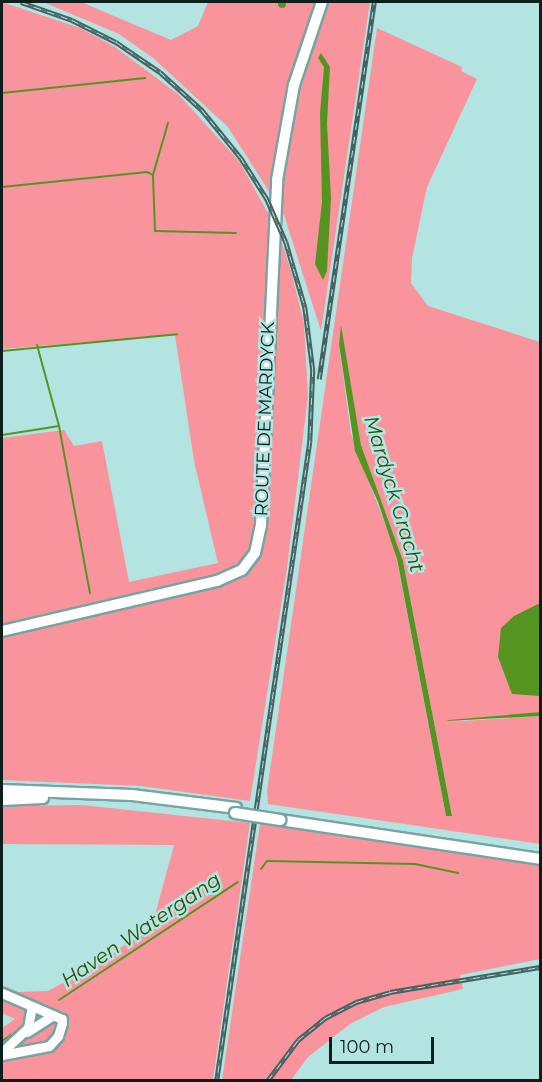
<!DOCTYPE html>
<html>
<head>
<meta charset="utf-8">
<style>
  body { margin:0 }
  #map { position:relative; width:542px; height:1082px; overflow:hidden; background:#b3e4e2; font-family:Montserrat,sans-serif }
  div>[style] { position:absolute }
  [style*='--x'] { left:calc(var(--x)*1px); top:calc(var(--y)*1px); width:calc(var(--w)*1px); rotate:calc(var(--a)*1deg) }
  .green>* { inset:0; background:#f9949d }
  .water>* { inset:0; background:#569422 }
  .stream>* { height:2px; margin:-1px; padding:0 1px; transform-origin:1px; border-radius:1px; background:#569422 }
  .canal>* { height:8px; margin:-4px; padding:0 4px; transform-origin:4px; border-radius:4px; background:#569422 }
  .roads { filter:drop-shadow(2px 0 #75a4a3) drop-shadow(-2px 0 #75a4a3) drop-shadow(0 2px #75a4a3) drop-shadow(0 -2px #75a4a3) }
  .tertiary>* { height:9px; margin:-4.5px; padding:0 4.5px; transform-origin:4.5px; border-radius:4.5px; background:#fff }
  .secondary>* { height:10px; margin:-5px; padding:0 5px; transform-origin:5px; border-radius:5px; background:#fff }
  .primary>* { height:10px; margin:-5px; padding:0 5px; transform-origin:5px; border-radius:5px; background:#fff }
  .rail>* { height:4.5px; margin-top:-2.25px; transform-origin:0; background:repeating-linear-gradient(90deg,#b3e4e2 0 7px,#456261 0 14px); box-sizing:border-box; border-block:2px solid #456261 }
  .bridges { filter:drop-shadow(2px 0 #75a4a3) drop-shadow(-2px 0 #75a4a3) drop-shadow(0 2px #75a4a3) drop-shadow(0 -2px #75a4a3) }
  .primary-bridge>* { height:10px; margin:-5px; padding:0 5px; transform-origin:5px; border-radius:5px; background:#fff }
  span { translate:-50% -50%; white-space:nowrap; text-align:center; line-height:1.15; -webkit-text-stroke:5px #b3e4e2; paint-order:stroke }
  .street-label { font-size:18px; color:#0c1f1f }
  .water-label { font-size:20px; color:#285100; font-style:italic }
  .frame { position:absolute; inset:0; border:3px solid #0c1f1f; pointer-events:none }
  .scale { position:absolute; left:329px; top:1037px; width:105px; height:27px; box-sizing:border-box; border:3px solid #0c1f1f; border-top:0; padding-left:8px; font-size:18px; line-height:21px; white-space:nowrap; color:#0c1f1f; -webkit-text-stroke:4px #b3e4e2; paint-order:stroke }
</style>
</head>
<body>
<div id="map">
  <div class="green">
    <i style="clip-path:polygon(2px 2px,80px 28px,115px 47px,178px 94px,239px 161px,278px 231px,291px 271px,304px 323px,308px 396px,287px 568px,250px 801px,141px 786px,2px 780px,2px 438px,64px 430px,74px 446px,102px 441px,129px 582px,218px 563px,194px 461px,175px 335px,2px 349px)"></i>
    <i style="clip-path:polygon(43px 2px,81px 2px,171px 40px,198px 26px,208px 2px,370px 2px,321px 331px,284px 215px,228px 127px,153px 58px,119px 34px)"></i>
    <i style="clip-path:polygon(evenodd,377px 28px,462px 67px,461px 71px,477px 79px,427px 187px,412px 258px,411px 283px,428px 306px,540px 342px,540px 712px,447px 722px,540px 716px,540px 844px,268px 804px,267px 791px,377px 28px,341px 328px,361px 445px,403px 561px,452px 816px,446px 816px,395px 550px,351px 434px,339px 344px,341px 328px)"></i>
    <i style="clip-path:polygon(82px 805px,250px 823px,213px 1080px,2px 1080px,2px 1028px,15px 1019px,2px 1013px,2px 985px,18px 992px,48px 991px,96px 965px,152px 926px,174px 845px,2px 844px,2px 806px)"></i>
    <i style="clip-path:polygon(260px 824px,540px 864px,540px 959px,460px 975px,463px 989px,384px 1007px,350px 1024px,308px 1057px,291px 1080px,222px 1080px)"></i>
  </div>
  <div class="water">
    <i style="clip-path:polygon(321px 53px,330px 67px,327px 123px,331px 198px,327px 271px,323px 280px,315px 264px,322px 202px,320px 113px,324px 67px,318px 58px)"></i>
    <i style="clip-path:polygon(341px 325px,361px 445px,403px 561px,452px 816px,446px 816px,397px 559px,378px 502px,355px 451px,339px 344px)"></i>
    <i style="clip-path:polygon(540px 603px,540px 696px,512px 694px,498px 657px,501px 628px,514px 616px)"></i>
    <i style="clip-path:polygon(540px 712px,540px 716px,446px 721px,449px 720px)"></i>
  </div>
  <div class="stream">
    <i style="--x:2;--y:93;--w:144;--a:-6"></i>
    <i style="--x:168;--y:123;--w:54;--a:106.1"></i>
    <i style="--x:153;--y:175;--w:56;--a:88"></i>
    <i style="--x:155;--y:231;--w:81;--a:1.4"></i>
    <i style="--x:2;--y:187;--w:146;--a:-5.9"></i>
    <i style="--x:147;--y:172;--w:7;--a:27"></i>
    <i style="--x:37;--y:345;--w:84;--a:74.8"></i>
    <i style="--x:59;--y:426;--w:170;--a:79.5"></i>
    <i style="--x:2;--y:351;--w:176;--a:-5.5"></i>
    <i style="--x:2;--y:435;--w:58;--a:-9"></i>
    <i style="--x:261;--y:869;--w:10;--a:-53"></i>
    <i style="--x:267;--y:861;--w:148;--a:1.2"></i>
    <i style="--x:415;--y:864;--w:44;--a:11.8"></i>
    <i style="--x:59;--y:1000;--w:214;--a:-33.4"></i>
    <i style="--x:2;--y:1041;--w:11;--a:-34"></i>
  </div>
  <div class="canal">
    <i style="--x:282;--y:2;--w:2;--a:90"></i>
  </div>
  <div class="roads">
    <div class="tertiary">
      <i style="--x:2;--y:993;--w:65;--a:23.4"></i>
      <i style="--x:62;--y:1019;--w:4;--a:90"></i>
      <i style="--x:62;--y:1023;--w:14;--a:107"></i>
      <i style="--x:58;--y:1036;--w:13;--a:132"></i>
      <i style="--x:49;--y:1046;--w:48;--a:169.2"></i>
      <i style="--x:27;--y:1032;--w:31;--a:-33"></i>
      <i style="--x:2;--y:1052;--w:35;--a:-43"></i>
      <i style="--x:28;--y:1028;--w:22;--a:-80"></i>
    </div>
    <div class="secondary">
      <i style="--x:2;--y:631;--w:221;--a:-13.1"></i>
      <i style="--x:217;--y:581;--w:27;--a:-24"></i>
      <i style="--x:242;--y:570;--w:21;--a:-53"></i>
      <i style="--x:255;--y:553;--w:29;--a:-78"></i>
      <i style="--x:261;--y:525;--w:345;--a:-87.3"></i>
      <i style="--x:277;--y:180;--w:97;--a:-79.9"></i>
      <i style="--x:294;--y:85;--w:88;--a:-71.4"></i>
    </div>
    <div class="primary">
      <i style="--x:2;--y:790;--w:130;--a:2.2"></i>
      <i style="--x:132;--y:795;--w:105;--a:7.1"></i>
      <i style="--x:2;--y:800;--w:41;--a:-2.8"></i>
      <i style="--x:280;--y:820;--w:263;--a:8.5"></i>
    </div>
  </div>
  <div class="rail">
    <i style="--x:21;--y:2;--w:54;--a:19.4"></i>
    <i style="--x:72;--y:20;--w:49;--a:26.6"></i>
    <i style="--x:116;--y:42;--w:53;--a:34.3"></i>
    <i style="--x:160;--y:72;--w:57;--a:42.1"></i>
    <i style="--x:202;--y:110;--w:62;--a:50.9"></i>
    <i style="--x:241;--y:158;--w:49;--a:57.6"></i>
    <i style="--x:267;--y:199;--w:47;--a:66.2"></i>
    <i style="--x:286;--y:242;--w:68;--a:73.7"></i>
    <i style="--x:305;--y:307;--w:64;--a:82.8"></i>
    <i style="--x:313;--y:370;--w:72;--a:92.4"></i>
    <i style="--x:310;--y:442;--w:645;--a:98.29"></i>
    <i style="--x:319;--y:379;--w:381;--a:-81.7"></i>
    <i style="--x:268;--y:1080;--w:50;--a:-53.1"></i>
    <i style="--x:298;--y:1040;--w:35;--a:-39"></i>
    <i style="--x:325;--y:1018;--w:35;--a:-27"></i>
    <i style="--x:356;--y:1002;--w:35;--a:-16"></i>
    <i style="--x:390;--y:992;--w:152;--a:-9.5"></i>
  </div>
  <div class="bridges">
    <div class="primary-bridge">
      <i style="--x:235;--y:813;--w:46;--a:8.8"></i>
    </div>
  </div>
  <div class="street-label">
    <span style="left:265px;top:419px;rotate:-88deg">ROUTE DE MARDYCK</span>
  </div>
  <div class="water-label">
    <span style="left:394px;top:494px;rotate:73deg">Mardyck Gracht</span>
    <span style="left:141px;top:930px;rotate:-34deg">Haven Watergang</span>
  </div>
  <div class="frame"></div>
  <div class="scale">100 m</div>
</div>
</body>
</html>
